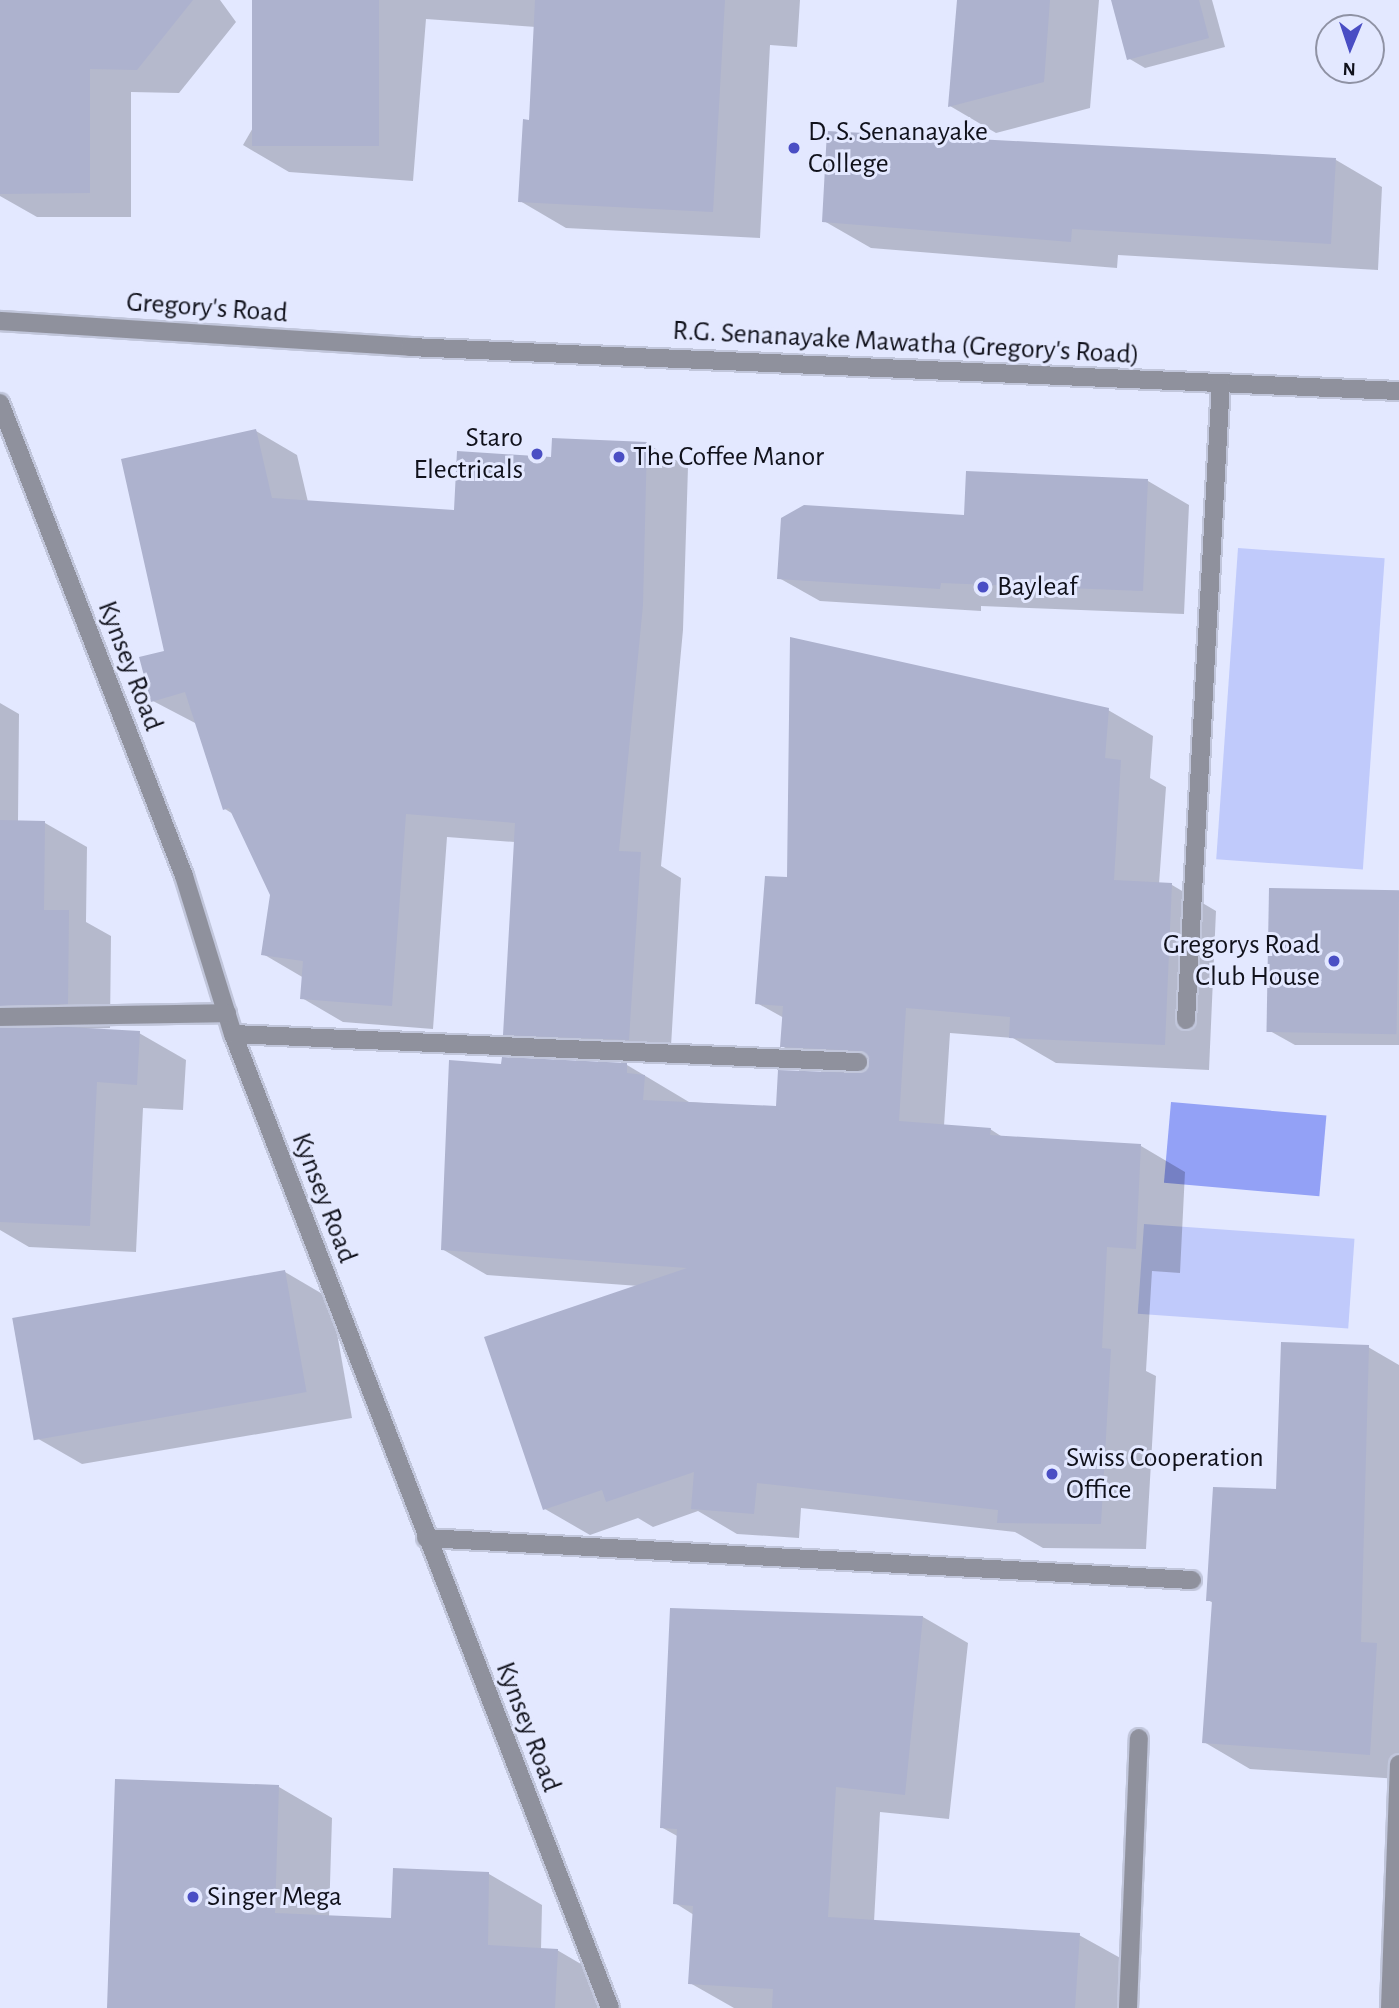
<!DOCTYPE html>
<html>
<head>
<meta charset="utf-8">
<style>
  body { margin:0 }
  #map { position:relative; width:1399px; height:2008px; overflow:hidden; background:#e3e8ff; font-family:"Alegreya Sans",sans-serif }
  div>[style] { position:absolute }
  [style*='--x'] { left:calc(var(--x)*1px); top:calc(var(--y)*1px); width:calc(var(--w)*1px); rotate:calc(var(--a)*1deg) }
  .green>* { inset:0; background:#c0cafb; transform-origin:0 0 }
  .water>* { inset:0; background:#93a1f6; transform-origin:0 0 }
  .shadow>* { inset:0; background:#0003 }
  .building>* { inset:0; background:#adb2ce; transform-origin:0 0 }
  .roads { filter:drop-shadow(2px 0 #c1c6db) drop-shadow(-2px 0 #c1c6db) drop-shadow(0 2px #c1c6db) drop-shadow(0 -2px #c1c6db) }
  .minor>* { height:18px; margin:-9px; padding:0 9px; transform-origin:9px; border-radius:9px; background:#8f919d }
  .dots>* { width:19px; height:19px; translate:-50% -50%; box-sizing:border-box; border:4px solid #e3e8ff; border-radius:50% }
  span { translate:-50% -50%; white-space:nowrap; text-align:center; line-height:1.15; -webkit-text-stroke:6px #e3e8ff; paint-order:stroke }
  .poi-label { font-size:28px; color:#10111b }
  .left { translate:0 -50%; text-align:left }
  .right { translate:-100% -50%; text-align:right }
  .street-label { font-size:28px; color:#10111b }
  .north { position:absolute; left:1315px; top:14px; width:70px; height:70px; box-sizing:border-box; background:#e3e8ff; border:2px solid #8f92a4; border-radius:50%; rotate:182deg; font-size:19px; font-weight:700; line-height:28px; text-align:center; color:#10111b }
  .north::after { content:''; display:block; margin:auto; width:24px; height:32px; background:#4a4ec4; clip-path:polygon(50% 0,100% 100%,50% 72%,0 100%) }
</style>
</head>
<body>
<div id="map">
  <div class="green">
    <i style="left:1238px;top:548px;width:147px;height:312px;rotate:4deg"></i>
    <i style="left:1144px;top:1224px;width:211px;height:90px;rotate:4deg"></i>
  </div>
  <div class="water">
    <i style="left:1171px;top:1102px;width:156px;height:81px;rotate:5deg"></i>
  </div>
  <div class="shadow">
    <i style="clip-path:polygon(0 0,220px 0,236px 22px,179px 93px,131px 92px,131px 217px,37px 217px,0 196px)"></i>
    <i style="clip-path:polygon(327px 0,800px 0,797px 47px,770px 45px,760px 238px,566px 228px,520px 201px,531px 121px,536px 27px,426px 19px,413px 181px,289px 172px,243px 145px)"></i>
    <i style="clip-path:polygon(959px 0,1099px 0,1090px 108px,996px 133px,950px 106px)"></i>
    <i style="clip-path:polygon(1113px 0,1212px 0,1225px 47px,1145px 68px,1128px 58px)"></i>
    <i style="clip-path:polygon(1336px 160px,1382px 187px,1378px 270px,1118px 255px,1117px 268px,871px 248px,824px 221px)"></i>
    <i style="clip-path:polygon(256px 431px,297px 455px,308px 502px,455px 512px,553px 458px,647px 444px,688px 467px,683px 630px,661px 866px,681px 878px,670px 1063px,546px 1058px,505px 1034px,515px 842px,447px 837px,433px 1029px,343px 1022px,302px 998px,304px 978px,263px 954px,271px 895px,233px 814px,225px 809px,197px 724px,153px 701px,166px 652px)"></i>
    <i style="clip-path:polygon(1148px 481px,1189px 505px,1184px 614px,981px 606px,981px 611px,820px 601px,779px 578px,966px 517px)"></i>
    <i style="clip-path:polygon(0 703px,19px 714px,18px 822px,45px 823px,87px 847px,86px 922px,111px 936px,110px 1028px,75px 1029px,139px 1033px,186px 1060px,183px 1110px,143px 1108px,136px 1252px,29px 1247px,0 1230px,0 1030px,31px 1031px,0 1013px)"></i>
    <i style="clip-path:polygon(1108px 710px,1153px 736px,1150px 778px,1166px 787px,1159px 884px,1172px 885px,1216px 911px,1209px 1070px,1056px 1063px,1013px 1038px,950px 1033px,944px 1126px,990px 1129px,1004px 1138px,1141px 1146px,1185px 1172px,1180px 1273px,1152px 1271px,1146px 1371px,1156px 1376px,1146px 1549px,1043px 1548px,1015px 1532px,801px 1508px,799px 1538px,737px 1534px,698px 1511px,653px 1527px,638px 1518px,590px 1535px,545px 1509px,639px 1286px,487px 1275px,442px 1249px,503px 1066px,627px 1065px,689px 1102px,777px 1108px,830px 1074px,782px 1046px,784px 1018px,757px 1003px,788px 879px)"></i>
    <i style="clip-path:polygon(1399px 891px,1399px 1045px,1295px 1045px,1270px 1031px)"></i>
    <i style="clip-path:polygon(285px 1272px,331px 1299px,352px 1418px,82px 1464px,35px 1437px)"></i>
    <i style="clip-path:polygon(1368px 1347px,1399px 1365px,1399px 1779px,1250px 1769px,1204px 1742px,1213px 1603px,1208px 1600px)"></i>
    <i style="clip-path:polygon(672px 1610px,923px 1617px,968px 1643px,949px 1819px,880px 1812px,874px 1922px,1079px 1935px,1124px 1960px,1121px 2008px,734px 2008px,690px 1983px,694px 1915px,675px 1903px,679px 1837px,661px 1827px)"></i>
    <i style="clip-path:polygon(279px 1787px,332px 1818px,329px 1917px,392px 1920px,489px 1874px,542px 1905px,541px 1950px,557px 1950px,610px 1981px,609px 2008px,109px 2008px)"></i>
  </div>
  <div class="building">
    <i style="clip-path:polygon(0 0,193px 0,137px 70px,90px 69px,90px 193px,0 194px)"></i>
    <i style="left:252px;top:0;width:127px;height:146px"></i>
    <i style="clip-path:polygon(535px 0,725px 0,713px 212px,518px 202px,523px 119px,529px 120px)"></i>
    <i style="clip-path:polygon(957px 0,1050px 0,1044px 82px,948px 107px)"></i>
    <i style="clip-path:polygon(1111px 0,1199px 0,1209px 38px,1127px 60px)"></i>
    <i style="clip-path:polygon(827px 131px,1336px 158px,1331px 244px,1072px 229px,1071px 242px,822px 222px)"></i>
    <i style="clip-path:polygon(256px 429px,272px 498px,454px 510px,457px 451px,551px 457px,552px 438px,647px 442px,643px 605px,619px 851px,641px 852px,629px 1040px,503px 1035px,515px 823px,406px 814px,392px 1006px,300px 999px,303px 961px,261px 955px,270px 895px,229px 808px,223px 810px,185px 692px,151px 702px,139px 657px,164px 651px,121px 459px)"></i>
    <i style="clip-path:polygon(966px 471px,1148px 479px,1143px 591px,941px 583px,940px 589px,777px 579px,781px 518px,804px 505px,964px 515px)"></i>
    <i style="clip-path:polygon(790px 637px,1109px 708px,1105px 758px,1121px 760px,1114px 880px,1172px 883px,1165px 1045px,1009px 1038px,1010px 1017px,906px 1008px,899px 1121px,991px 1128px,990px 1135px,1141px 1144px,1136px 1249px,1107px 1247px,1102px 1348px,1111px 1349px,1101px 1524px,997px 1523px,998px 1510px,757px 1483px,754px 1514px,691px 1509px,694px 1472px,606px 1502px,602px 1490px,543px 1510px,484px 1337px,687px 1268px,441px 1250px,449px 1060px,501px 1064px,502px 1057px,627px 1063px,627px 1073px,645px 1075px,643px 1100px,776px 1106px,778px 1070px,857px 1073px,868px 1068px,868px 1057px,859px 1051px,780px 1047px,783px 1006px,755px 1004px,765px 876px,787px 877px)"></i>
    <i style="clip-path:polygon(0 820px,45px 821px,44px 910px,69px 910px,68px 1004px,0 1006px)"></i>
    <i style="left:1269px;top:888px;width:130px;height:144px;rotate:1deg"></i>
    <i style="clip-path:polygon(68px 1027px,140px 1031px,137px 1085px,97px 1082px,90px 1226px,0 1222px,0 1028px)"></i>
    <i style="left:285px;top:1270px;width:124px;height:277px;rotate:80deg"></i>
    <i style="clip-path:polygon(1281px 1342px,1369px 1345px,1361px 1642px,1377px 1643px,1370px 1755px,1202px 1743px,1212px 1601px,1206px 1601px,1213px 1487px,1276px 1489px)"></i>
    <i style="clip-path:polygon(670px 1608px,923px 1616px,905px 1795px,836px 1787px,828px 1917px,1080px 1933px,1075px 2008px,772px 2008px,773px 1989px,688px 1984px,693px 1906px,673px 1904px,677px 1829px,660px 1828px)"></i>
    <i style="clip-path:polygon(115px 1779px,279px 1785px,275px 1913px,391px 1918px,393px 1868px,489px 1872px,488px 1945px,558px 1949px,555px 2008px,107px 2008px)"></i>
  </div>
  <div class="roads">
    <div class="minor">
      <i style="--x:0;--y:321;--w:411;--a:3.6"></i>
      <i style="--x:410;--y:347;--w:990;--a:2.55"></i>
      <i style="--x:0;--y:403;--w:508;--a:68.74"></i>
      <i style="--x:184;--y:876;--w:165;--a:72.8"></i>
      <i style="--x:233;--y:1034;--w:1044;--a:68.84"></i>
      <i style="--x:0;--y:1017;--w:227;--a:-1"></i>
      <i style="--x:1186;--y:1020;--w:638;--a:-86.86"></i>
      <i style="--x:233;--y:1034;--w:626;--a:2.57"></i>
      <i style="--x:426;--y:1538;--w:767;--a:3.14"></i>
      <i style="--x:1128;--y:2008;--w:270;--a:-87.7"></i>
      <i style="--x:1390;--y:2008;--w:244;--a:-87.9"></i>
    </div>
  </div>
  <div class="dots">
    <i style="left:794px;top:148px;background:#4a4ec4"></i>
    <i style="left:537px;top:454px;background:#4a4ec4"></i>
    <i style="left:619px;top:457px;background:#4a4ec4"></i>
    <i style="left:983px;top:587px;background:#4a4ec4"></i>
    <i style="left:1334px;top:961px;background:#4a4ec4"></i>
    <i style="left:1052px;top:1474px;background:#4a4ec4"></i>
    <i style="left:193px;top:1897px;background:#4a4ec4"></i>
  </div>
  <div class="poi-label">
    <span class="left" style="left:808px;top:148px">D. S. Senanayake<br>College</span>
    <span class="right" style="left:523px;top:454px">Staro<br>Electricals</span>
    <span class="left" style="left:633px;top:457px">The Coffee Manor</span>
    <span class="left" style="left:997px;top:587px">Bayleaf</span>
    <span class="right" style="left:1320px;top:961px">Gregorys Road<br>Club House</span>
    <span class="left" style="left:1066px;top:1474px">Swiss Cooperation<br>Office</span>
    <span class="left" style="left:207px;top:1897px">Singer Mega</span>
  </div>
  <div class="street-label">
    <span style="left:207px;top:308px;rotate:4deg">Gregory's Road</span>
    <span style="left:906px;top:343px;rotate:3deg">R.G. Senanayake Mawatha (Gregory's Road)</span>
    <span style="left:130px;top:666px;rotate:69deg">Kynsey Road</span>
    <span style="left:324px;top:1198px;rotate:69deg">Kynsey Road</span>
    <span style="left:528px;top:1727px;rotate:69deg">Kynsey Road</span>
  </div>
  <div class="north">N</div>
</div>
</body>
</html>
